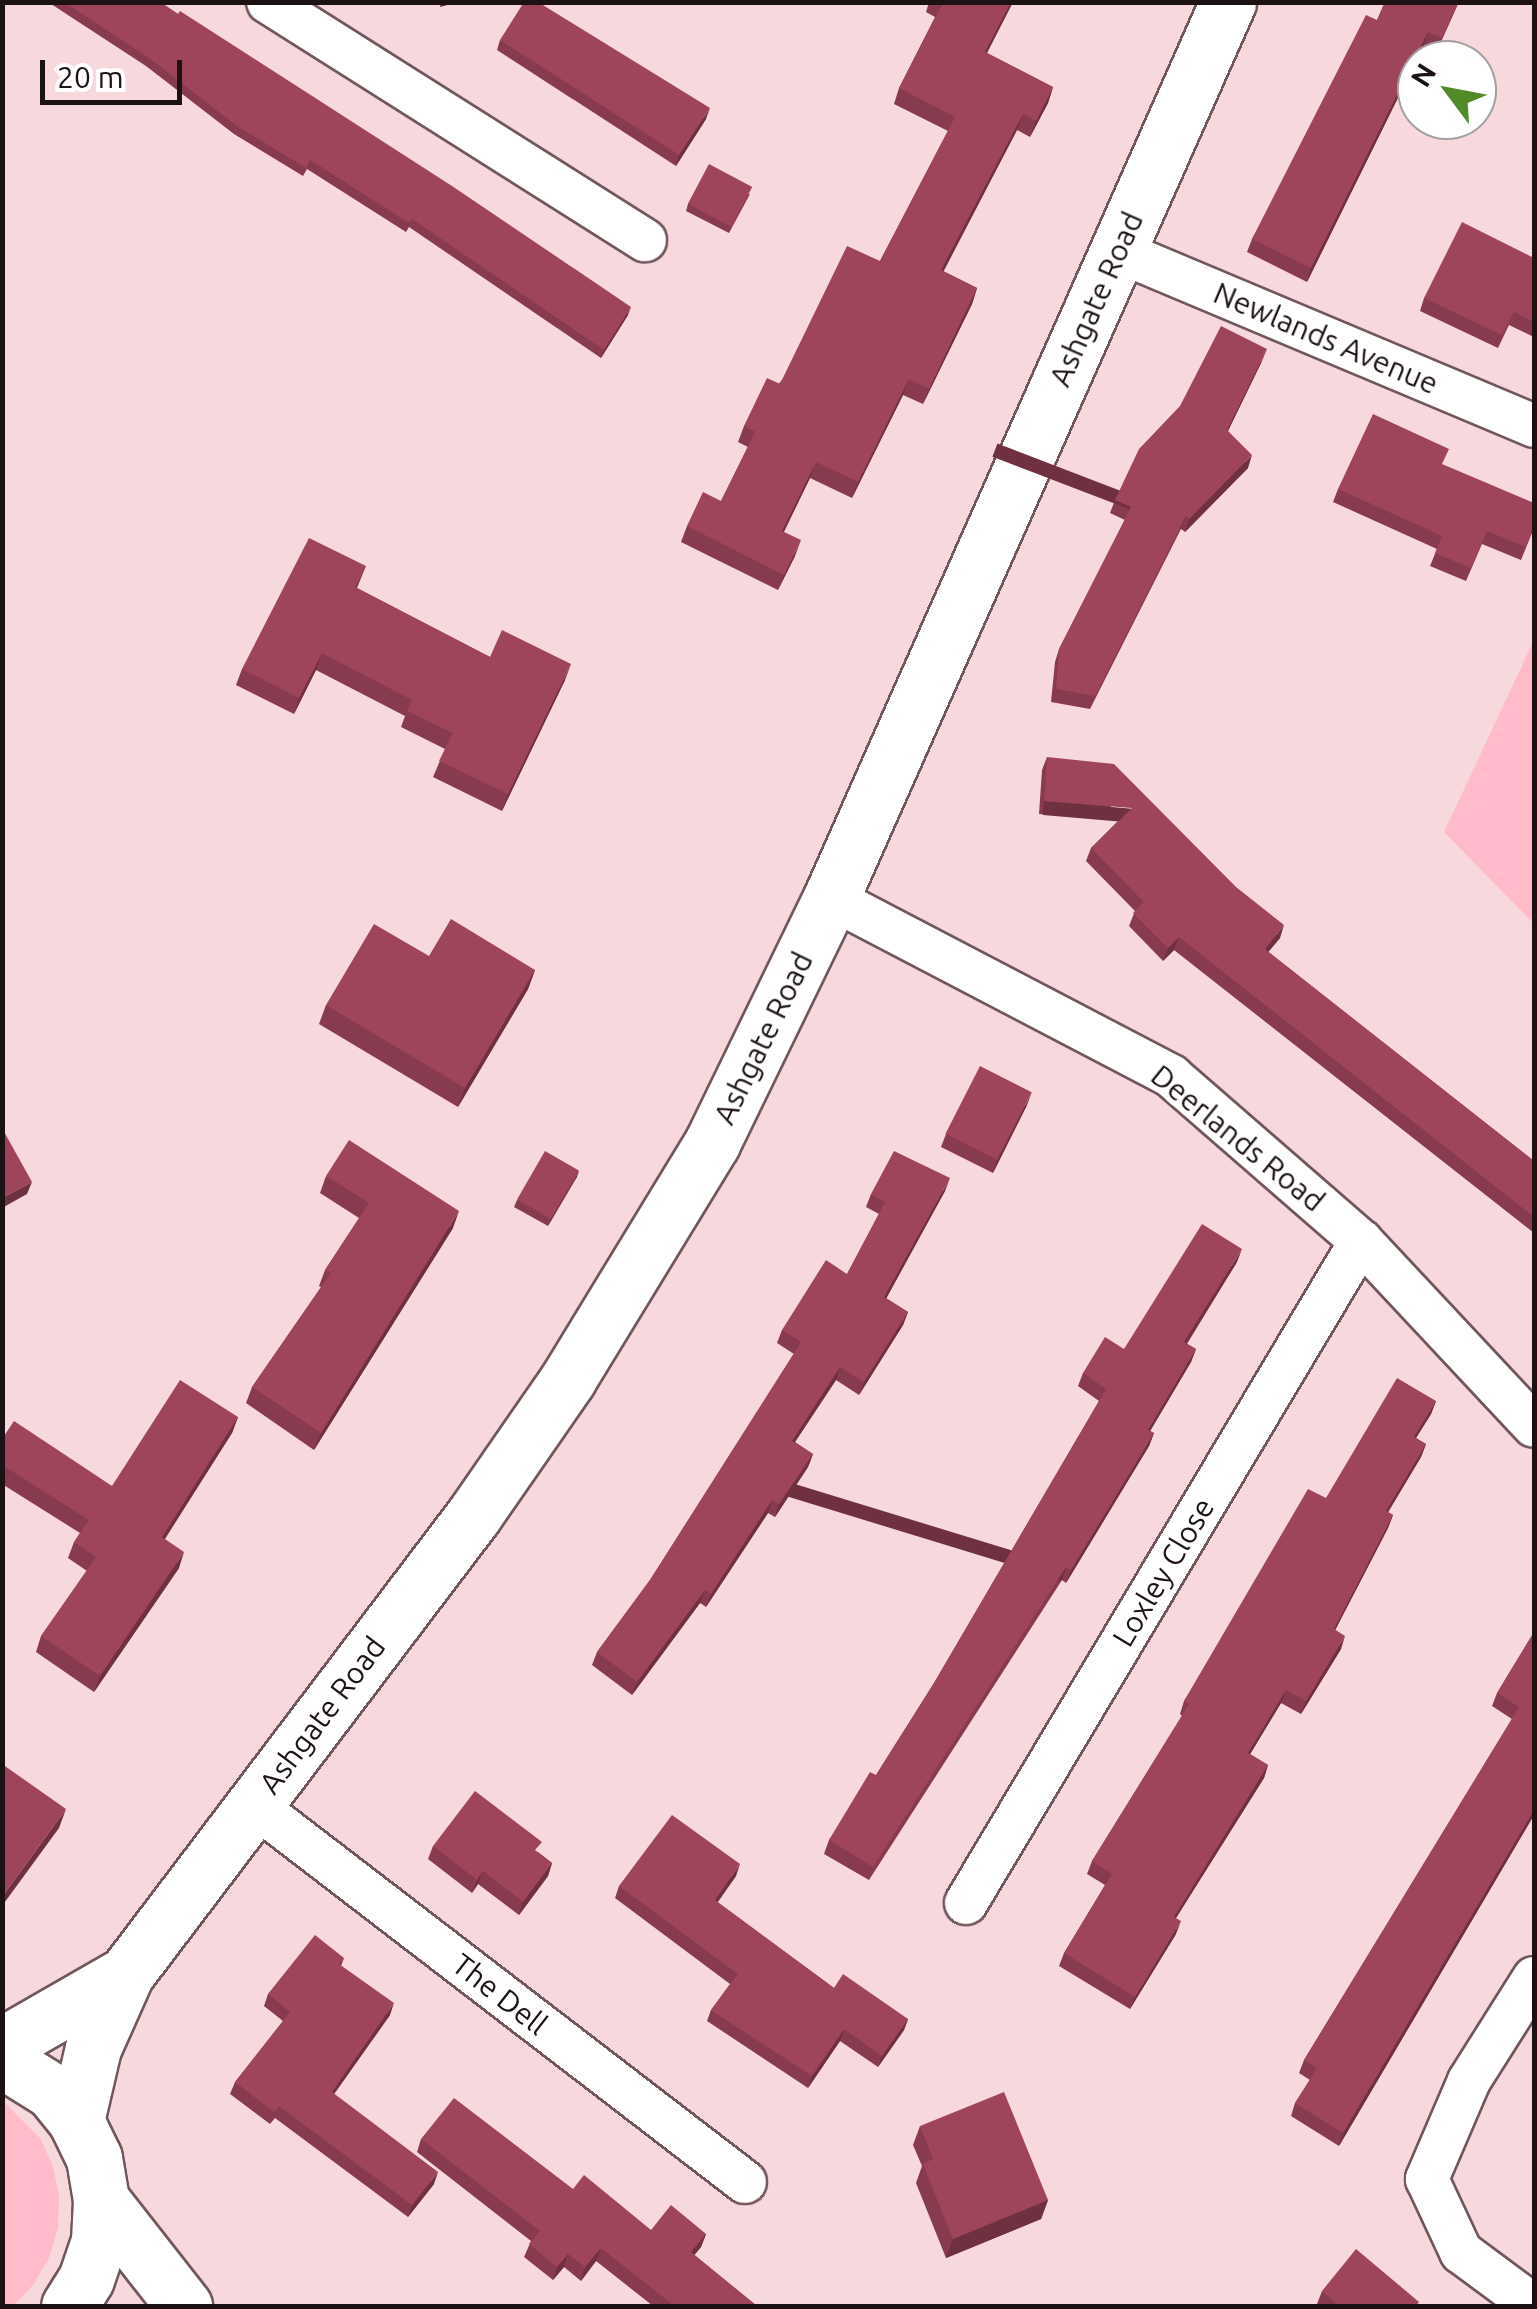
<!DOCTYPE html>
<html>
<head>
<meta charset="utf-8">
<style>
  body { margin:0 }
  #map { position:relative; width:1537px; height:2309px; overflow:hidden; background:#f6d8dd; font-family:Ubuntu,sans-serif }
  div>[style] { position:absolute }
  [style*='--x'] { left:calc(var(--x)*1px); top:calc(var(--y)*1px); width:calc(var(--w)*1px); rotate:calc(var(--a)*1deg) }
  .green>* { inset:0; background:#ffbbc7 }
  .roads { filter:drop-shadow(2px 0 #70575b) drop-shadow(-2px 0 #70575b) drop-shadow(0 2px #70575b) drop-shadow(0 -2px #70575b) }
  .street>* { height:42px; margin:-21px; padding:0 21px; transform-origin:21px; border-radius:21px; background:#fff }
  .secondary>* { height:55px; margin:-27.5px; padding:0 27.5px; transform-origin:27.5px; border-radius:27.5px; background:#fff }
  .wall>* { inset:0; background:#883a4e }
  .shaded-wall>* { inset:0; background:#6f3040; transform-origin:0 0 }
  .building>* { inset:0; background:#9e445b; transform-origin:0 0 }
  span { translate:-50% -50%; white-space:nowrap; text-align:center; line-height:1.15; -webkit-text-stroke:10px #fff; paint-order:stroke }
  .street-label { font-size:30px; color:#1c1214 }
  .frame { position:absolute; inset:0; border:5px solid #1c1214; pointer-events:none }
  .north { position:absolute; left:1397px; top:40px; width:100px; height:100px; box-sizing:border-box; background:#fff; border:2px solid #a4a0a1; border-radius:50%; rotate:302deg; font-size:28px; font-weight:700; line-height:40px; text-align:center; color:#1c1214 }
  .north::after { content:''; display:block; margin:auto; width:35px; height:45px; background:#508b28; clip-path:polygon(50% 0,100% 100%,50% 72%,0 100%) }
  .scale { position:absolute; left:40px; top:60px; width:142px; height:45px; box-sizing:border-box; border:5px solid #1c1214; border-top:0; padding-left:12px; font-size:30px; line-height:35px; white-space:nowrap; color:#1c1214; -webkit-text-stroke:8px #fff; paint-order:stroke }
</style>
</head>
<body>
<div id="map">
  <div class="green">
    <i style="clip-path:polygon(1534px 640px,1534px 924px,1444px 832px)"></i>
    <i style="clip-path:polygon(2px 2100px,40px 2138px,53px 2166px,59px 2196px,58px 2228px,49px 2258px,33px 2285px,13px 2306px,2px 2306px)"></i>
  </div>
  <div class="roads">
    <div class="street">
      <i style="--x:268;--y:2;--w:446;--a:32.3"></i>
      <i style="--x:1118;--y:251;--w:451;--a:22.8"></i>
      <i style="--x:831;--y:898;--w:384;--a:27.6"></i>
      <i style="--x:1171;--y:1076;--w:252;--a:41"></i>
      <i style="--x:1361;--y:1241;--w:253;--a:46.9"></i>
      <i style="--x:254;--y:1805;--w:619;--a:37.52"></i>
      <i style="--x:966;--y:1903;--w:771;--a:-59.18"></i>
      <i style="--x:1534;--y:1978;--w:122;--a:122.3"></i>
      <i style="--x:1469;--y:2081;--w:107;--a:113.2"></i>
      <i style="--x:1427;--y:2179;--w:81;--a:65"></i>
      <i style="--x:1461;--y:2252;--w:91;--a:36.5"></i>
    </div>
    <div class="secondary">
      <i style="--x:2;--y:2045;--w:143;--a:-29.8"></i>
      <i style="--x:2;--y:2060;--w:59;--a:31.8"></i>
      <i style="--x:52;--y:2091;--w:38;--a:51"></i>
      <i style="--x:76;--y:2121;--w:41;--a:64.1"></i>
      <i style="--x:94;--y:2158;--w:43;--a:80.5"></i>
      <i style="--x:101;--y:2200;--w:41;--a:92.8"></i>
      <i style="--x:99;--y:2241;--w:40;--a:108.9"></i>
      <i style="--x:86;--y:2279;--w:32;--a:122"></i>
      <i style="--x:76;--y:2121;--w:75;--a:-76.9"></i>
      <i style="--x:93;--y:2048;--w:81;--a:-66"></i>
      <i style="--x:126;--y:1974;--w:576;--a:-52.83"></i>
      <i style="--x:474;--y:1515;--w:165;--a:-55.3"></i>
      <i style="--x:568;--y:1379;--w:276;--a:-58.6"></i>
      <i style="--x:712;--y:1143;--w:272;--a:-64.1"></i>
      <i style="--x:831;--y:898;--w:980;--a:-66.1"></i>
      <i style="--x:101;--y:2200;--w:135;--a:51.9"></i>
    </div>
  </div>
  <div class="wall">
    <i style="clip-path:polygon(48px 2px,160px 2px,628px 315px,601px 358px,409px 227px,406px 232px,307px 169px,303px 176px,234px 134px,146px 66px)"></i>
    <i style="clip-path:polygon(929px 2px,1013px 2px,987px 53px,1053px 87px,1048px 103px,1030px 137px,1017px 130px,943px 271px,977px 288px,972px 304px,923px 404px,903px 395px,852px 498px,810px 478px,784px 532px,795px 556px,778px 590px,681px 542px,687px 526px,721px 501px,748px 447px,738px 442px,744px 426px,880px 261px,948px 131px,894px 104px,899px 88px,935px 17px,926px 12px)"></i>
    <i style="clip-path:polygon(1385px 2px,1459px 2px,1437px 51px,1424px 45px,1307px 282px,1247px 252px,1252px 239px,1377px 20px)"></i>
    <i style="clip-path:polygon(500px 40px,706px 119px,676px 166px,497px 50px)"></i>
    <i style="clip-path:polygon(750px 194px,729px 233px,686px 211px,688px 204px)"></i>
    <i style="clip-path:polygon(1534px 258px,1534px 337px,1509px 325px,1498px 348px,1420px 311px,1424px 298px)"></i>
    <i style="clip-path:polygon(1262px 361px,1228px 431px,1248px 468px,1185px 532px,1181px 529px,1090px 709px,1051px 702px,1055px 662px,1059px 649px,1125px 520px,1110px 513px,1115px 500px)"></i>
    <i style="clip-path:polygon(1443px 465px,1534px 528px,1521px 560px,1482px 544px,1466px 581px,1430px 566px,1437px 549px,1333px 502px,1338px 489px)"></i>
    <i style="clip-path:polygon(366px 566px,357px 588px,490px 657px,565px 680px,502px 811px,433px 777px,445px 749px,401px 727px,405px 716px,316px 670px,294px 714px,236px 685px,242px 669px)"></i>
    <i style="clip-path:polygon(1047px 757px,1280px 938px,1268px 952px,1534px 1161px,1534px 1233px,1174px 950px,1163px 961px,1129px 926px,1135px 911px,1086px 861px,1091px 848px,1119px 820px,1039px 814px,1042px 770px)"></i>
    <i style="clip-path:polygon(429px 956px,535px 970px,528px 989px,458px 1107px,319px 1024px,326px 1005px)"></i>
    <i style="clip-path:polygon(1027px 1105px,993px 1173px,941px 1147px,946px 1134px)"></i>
    <i style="clip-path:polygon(579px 1171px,548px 1226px,514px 1207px,517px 1200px)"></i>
    <i style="clip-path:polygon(326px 1176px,453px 1228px,314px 1450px,246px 1403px,252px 1387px,321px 1287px,319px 1286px,325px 1270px,359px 1218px,320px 1193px)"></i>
    <i style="clip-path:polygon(945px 1191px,886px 1298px,908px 1312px,903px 1325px,859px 1395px,836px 1380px,795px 1442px,813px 1454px,808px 1467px,775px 1517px,768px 1513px,706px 1607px,700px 1603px,632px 1695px,592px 1665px,597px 1652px,650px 1580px,794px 1354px,777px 1343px,782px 1330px,847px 1274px,879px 1214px,866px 1207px,871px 1194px)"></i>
    <i style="clip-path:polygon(1237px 1262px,1187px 1344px,1196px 1349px,1191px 1362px,1150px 1431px,1154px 1433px,1149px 1446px,1066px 1583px,1062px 1580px,869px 1880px,824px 1854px,829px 1840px,876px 1775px,934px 1683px,1099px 1401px,1078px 1386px,1083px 1373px,1124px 1349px)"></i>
    <i style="clip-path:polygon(1436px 1401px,1431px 1414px,1416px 1438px,1426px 1444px,1421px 1457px,1388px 1512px,1393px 1515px,1388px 1528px,1335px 1630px,1341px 1649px,1301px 1714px,1281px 1703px,1250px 1754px,1268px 1765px,1264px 1778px,1176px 1918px,1176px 1934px,1130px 2009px,1059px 1966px,1064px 1953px,1105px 1885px,1087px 1874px,1092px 1861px,1182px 1716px,1180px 1714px,1184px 1701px,1326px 1498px)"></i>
    <i style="clip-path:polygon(238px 1417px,232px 1433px,165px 1539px,179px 1568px,94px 1692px,36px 1652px,41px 1636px,87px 1571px,68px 1558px,74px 1542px,80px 1533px,2px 1484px,2px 1439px,112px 1486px)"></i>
    <i style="clip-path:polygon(1534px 1632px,1534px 1815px,1339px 2146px,1291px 2116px,1295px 2103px,1310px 2080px,1299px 2073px,1304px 2060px,1512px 1719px,1492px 1706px,1497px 1693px)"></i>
    <i style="clip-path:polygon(433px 1846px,538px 1852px,552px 1863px,548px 1876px,519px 1915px,478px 1884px,472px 1893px,428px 1859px)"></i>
    <i style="clip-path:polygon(736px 1876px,717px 1902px,834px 1988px,908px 2019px,904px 2030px,878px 2067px,840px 2041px,808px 2088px,707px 2021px,711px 2010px,730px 1984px,615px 1898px,619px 1886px)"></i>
    <i style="clip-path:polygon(344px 1958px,341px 1966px,390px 2015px,334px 2094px,434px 2184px,408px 2217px,275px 2118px,270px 2124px,230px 2094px,235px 2082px,283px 2021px,264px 2006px,268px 1994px)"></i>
    <i style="clip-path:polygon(920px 2126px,1048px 2200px,1041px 2219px,946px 2258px,916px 2183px,922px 2166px,913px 2145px)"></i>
    <i style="clip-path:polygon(421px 2139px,573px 2189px,651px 2230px,706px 2234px,701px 2247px,694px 2255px,757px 2306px,653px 2306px,596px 2261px,581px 2281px,564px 2267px,553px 2280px,524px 2257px,531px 2241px,417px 2152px)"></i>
    <i style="clip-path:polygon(1322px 2291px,1417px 2306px,1321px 2306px,1317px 2304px)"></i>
  </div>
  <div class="shaded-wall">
    <i style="clip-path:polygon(441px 2px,459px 2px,440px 7px)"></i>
    <i style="clip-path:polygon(1011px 2px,1013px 2px,979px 68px,985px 52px)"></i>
    <i style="clip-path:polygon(1428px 32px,1424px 45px,1307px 282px,1311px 268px)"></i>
    <i style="clip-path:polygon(1053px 87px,1048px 103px,1030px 137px,1036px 121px)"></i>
    <i style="clip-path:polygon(710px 108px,706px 119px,676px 166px,679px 155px)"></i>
    <i style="clip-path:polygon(1023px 114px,1017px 130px,936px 286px,941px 270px)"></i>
    <i style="clip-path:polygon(977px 288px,972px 304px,923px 404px,929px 389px)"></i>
    <i style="clip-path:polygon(631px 307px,628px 315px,601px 358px,604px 350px)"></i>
    <i style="clip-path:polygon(1267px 349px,1262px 361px,1222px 443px,1227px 430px)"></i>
    <i style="clip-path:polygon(909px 379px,903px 395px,852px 498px,858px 482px)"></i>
    <i style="clip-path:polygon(1252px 455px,1248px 468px,1185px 532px,1189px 519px)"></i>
    <i style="clip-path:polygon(816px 462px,810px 478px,776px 547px,782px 531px)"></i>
    <i style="left:1186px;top:516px;width:14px;height:202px;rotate:111deg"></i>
    <i style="clip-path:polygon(801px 540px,795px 556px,778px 590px,784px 575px)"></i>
    <i style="clip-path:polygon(322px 653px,316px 670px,294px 714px,299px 698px)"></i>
    <i style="clip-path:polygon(571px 664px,565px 680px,502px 811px,508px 794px)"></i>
    <i style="left:1044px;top:801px;width:88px;height:14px;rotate:5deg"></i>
    <i style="clip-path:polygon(1284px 925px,1280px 938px,1260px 962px,1265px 949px)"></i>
    <i style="clip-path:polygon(1179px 937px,1174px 950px,1163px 961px,1168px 948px)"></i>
    <i style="clip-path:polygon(535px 970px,528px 989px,458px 1107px,465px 1088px)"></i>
    <i style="clip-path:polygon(1032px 1092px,1027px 1105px,993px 1173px,997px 1160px)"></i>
    <i style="clip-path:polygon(579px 1171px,577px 1177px,548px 1226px,551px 1219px)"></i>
    <i style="clip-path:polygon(950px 1178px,945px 1191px,880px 1310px,884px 1297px)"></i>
    <i style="clip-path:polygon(32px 1182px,27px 1194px,2px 1208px,2px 1198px)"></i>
    <i style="clip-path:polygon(459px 1211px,453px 1228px,314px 1450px,321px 1433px)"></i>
    <i style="clip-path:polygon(1242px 1249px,1237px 1262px,1179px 1355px,1184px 1342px)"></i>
    <i style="clip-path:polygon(908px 1312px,903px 1325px,859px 1395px,864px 1382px)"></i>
    <i style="clip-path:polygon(1196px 1349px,1191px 1362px,1143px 1443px,1148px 1430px)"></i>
    <i style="clip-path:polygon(840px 1367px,836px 1380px,787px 1454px,792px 1441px)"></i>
    <i style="clip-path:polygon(1436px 1401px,1431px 1414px,1409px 1449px,1414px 1437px)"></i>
    <i style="clip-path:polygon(238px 1417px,232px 1433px,156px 1552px,162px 1537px)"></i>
    <i style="clip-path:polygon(1154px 1433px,1149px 1446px,1066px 1583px,1071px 1570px)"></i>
    <i style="clip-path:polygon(1426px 1444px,1421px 1457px,1381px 1524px,1386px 1511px)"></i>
    <i style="clip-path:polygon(813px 1454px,808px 1467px,775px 1517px,779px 1504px)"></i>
    <i style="clip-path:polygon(772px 1500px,768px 1513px,706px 1607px,711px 1594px)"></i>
    <i style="clip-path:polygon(1393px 1515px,1388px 1528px,1329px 1642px,1334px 1629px)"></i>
    <i style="clip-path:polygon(184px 1552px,179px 1568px,94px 1692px,100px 1676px)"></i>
    <i style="left:1066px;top:1567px;width:14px;height:357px;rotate:107deg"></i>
    <i style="clip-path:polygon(705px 1590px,700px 1603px,632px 1695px,637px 1682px)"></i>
    <i style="clip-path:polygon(1345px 1636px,1341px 1649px,1301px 1714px,1306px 1701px)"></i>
    <i style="clip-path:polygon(1286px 1690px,1281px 1703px,1243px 1766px,1248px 1753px)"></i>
    <i style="clip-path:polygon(1268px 1765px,1264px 1778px,1169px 1929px,1174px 1917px)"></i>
    <i style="clip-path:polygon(66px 1809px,59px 1828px,2px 1906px,2px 1897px)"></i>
    <i style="clip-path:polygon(1534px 1810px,1534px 1815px,1339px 2146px,1343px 2133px)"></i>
    <i style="clip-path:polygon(552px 1863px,548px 1876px,519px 1915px,523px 1902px)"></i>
    <i style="clip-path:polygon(740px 1864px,736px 1876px,711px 1912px,715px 1900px)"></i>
    <i style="clip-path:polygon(483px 1871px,478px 1884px,472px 1893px,477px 1880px)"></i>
    <i style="clip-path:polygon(1181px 1921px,1176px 1934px,1130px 2009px,1135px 1997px)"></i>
    <i style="clip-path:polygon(394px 2003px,390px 2015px,327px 2104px,332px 2092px)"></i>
    <i style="clip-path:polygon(908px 2019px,904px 2030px,878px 2067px,882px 2056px)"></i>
    <i style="clip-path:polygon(844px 2029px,840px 2041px,808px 2088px,812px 2076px)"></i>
    <i style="clip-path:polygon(438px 2172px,434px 2184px,408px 2217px,412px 2205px)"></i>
    <i style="clip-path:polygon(1048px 2200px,1041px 2219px,946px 2258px,953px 2239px)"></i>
    <i style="clip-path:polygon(706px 2234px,701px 2247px,686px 2265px,691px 2252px)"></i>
    <i style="clip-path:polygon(601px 2248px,596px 2261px,581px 2281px,585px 2267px)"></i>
    <i style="clip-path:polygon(568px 2254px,564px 2267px,553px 2280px,557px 2267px)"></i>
  </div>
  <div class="building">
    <i style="clip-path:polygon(64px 2px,160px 2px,178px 14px,180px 11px,452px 186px,631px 307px,604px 350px,412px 219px,409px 223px,310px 160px,306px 168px,237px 126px,149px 58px)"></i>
    <i style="clip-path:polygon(524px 2px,538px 2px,710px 108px,679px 155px,500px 40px)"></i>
    <i style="clip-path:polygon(1385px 2px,1458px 2px,1442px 38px,1428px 32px,1311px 268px,1252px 239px,1366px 15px,1377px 20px)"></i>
    <i style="clip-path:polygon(943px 3px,1011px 2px,985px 52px,1053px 87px,1036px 121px,1023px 114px,941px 270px,977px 288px,929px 389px,909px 379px,858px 482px,816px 462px,782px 531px,801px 540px,784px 575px,687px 526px,703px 492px,721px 501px,755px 432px,744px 426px,767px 378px,780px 384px,847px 246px,880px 261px,955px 117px,899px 88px)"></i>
    <i style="left:709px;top:164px;width:49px;height:45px;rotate:28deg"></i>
    <i style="clip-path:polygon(1462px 222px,1534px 258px,1534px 322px,1514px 312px,1502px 335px,1424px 298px)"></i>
    <i style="clip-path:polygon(1221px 326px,1267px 349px,1227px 430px,1252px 455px,1189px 519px,1186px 516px,1095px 696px,1056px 689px,1059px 649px,1131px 507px,1115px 500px,1139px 449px,1180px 406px)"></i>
    <i style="clip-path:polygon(1373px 414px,1449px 449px,1442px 464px,1534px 503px,1534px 527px,1526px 547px,1487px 531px,1471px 568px,1435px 553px,1442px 536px,1338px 489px)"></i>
    <i style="clip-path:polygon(309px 538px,366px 566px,355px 587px,490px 657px,502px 630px,571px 664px,508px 794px,439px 761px,453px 733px,407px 711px,412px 700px,322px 653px,299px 698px,242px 669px)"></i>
    <i style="clip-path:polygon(1047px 757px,1114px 764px,1236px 887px,1284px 925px,1265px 949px,1534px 1161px,1534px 1217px,1179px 937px,1168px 948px,1133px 913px,1144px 902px,1091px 848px,1132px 808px,1044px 801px)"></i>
    <i style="clip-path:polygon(451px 919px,535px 970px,465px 1088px,326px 1005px,374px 924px,429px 956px)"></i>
    <i style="left:980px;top:1066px;width:58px;height:76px;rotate:27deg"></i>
    <i style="clip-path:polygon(2px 1128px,32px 1182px,2px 1198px)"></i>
    <i style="clip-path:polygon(349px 1140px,459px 1211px,321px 1433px,252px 1387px,331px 1273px,325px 1270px,369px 1203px,326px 1176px)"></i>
    <i style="left:545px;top:1151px;width:39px;height:56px;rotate:30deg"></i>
    <i style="clip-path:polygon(894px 1151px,950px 1178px,884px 1297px,908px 1312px,864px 1382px,840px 1367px,792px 1441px,813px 1454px,779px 1504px,772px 1500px,711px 1594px,705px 1590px,637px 1682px,597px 1652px,650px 1580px,801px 1342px,782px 1330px,826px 1260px,847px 1274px,885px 1202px,871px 1194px)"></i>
    <i style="clip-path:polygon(1202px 1224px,1242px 1249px,1184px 1342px,1196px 1349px,1148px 1430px,1154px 1433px,1071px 1570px,1066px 1567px,873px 1867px,829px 1840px,870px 1772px,876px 1775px,934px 1683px,1106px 1389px,1083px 1373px,1105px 1337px,1124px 1349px)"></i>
    <i style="clip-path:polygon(1397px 1378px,1436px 1401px,1414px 1437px,1426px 1444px,1386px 1511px,1393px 1515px,1334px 1629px,1345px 1636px,1306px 1701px,1286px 1690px,1248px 1753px,1268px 1765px,1174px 1917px,1181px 1921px,1135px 1997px,1064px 1953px,1112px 1874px,1092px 1861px,1189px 1704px,1184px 1701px,1308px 1489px,1326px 1498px)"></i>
    <i style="clip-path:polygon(180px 1380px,238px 1417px,162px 1537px,184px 1552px,100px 1676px,41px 1636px,96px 1557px,74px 1542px,89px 1520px,2px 1465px,2px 1439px,14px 1421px,112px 1486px)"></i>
    <i style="clip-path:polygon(1534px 1632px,1534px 1810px,1343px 2133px,1295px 2103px,1317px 2068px,1304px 2060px,1519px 1707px,1497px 1693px)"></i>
    <i style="clip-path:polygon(2px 1764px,66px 1809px,2px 1897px)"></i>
    <i style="clip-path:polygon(475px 1791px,542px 1842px,535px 1850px,552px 1863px,523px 1902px,483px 1871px,477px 1880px,433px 1846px)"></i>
    <i style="clip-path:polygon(672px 1815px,740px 1864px,715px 1900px,834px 1988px,843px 1974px,908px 2019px,882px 2056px,844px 2029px,812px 2076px,711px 2010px,738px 1974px,619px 1886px)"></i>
    <i style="clip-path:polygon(315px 1935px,344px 1958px,339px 1964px,394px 2003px,332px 2092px,438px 2172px,412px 2205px,279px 2106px,274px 2112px,235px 2082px,290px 2012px,268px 1994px)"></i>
    <i style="clip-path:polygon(1004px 2092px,1048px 2200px,953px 2239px,923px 2164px,933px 2159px,920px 2126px)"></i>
    <i style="clip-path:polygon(454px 2098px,573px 2189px,584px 2175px,651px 2230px,671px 2205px,706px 2234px,691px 2252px,757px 2306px,674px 2306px,601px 2248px,585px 2267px,568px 2254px,557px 2267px,529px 2244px,540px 2231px,421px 2139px)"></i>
    <i style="clip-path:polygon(1356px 2249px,1419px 2302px,1416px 2306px,1339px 2306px,1322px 2291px)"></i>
  </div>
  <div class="street-label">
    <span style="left:1096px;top:299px;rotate:-66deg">Ashgate Road</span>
    <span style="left:1326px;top:338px;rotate:23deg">Newlands Avenue</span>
    <span style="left:763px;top:1038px;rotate:-64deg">Ashgate Road</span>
    <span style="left:1238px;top:1138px;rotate:39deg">Deerlands Road</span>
    <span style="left:1163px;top:1572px;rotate:-59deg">Loxley Close</span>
    <span style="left:322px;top:1715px;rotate:-53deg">Ashgate Road</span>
    <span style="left:500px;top:1994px;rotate:38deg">The Dell</span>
  </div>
  <div class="frame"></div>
  <div class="north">N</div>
  <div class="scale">20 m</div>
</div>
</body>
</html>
